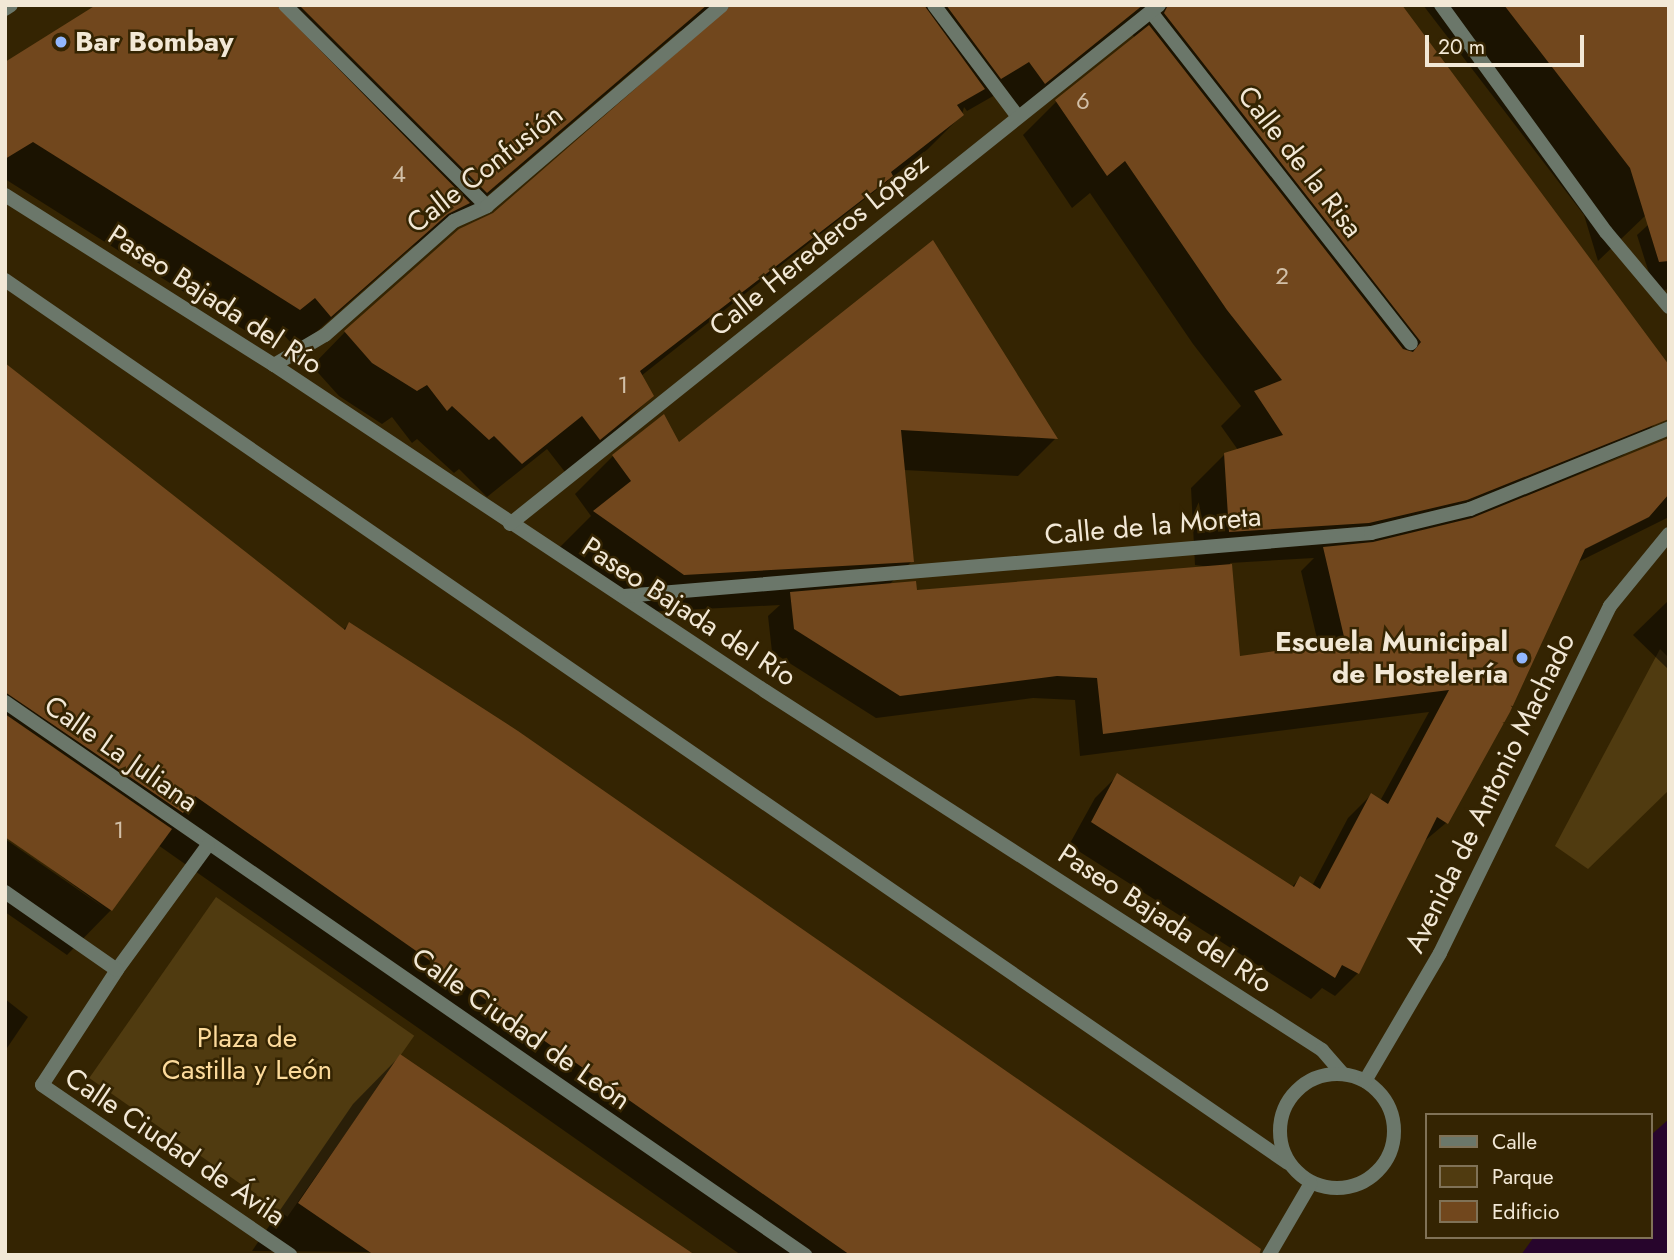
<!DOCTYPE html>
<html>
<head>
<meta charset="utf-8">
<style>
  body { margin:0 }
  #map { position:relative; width:1674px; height:1260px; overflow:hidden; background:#342402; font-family:Jost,sans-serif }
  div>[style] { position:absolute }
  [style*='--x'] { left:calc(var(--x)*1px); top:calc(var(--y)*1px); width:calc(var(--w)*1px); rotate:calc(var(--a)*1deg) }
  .green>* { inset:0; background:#503b10; transform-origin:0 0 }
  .water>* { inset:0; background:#27052c }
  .shadow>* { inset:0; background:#0007 }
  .building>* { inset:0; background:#71471d }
  .minor>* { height:14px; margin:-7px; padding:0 7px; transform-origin:7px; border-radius:7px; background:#6b776a }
  .minor>.ring { margin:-7px; padding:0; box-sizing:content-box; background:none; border:14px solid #6b776a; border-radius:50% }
  .dots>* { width:19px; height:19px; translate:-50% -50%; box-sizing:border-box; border:4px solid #342402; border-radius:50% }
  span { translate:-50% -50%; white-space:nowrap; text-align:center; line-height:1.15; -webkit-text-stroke:5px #342402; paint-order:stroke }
  .number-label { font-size:24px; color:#d2c0a8 }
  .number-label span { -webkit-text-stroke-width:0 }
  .poi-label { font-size:28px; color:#f2e8d6; font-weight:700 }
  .left { translate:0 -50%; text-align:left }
  .right { translate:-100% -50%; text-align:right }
  .street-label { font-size:28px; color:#f2e8d6 }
  .park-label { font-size:28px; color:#fcda9b }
  .frame { position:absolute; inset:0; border:7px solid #f2e8d6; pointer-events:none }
  .legend { position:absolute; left:1425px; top:1113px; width:228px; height:126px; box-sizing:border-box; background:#342402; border:2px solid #807257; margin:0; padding:9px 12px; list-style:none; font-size:21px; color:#f2e8d6 }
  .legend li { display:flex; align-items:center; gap:14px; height:35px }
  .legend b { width:35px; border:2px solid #807257 }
  .scale { position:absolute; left:1425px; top:35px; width:159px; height:32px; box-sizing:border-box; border:4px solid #f2e8d6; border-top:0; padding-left:9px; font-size:21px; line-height:24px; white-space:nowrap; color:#f2e8d6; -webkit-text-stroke:5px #342402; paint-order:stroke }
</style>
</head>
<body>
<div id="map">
  <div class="green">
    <i style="clip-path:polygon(1660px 649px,1669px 658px,1669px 790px,1588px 869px,1555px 846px)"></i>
    <i style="left:216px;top:897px;width:242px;height:221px;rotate:35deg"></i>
  </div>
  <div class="water">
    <i style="clip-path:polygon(1669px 1119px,1669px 1255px,1521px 1255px,1534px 1237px,1651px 1237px,1651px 1135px)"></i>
  </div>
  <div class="shadow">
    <i style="clip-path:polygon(evenodd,100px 5px,1397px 5px,1658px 421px,1623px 455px,1489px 513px,1669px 458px,1669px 517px,1576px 563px,1523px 681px,1446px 823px,1421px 844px,1358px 973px,1335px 996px,1322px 988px,1311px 999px,1069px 845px,1095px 798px,1118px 775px,1292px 887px,1300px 878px,1312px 886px,1348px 818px,1371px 795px,1380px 801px,1429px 712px,1080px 756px,1075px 700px,1033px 698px,876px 718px,772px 652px,768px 616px,780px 605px,645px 612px,557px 550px,591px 516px,575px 494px,613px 456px,663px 416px,679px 445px,933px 242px,1056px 438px,1018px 476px,904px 470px,912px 561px,889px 585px,915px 592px,1210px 567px,1195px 565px,1191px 488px,1225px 454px,1238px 450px,1221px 426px,1241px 406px,1193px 344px,1090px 193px,1072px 208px,1023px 135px,1057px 101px,1135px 38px,1128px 29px,1010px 117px,995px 95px,967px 111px,964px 107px,962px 115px,928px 149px,641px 376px,652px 396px,618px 430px,565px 472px,547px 449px,487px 497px,459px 469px,454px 473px,417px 439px,412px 443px,392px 417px,382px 424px,339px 396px,312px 366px,345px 332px,494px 215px,698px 41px,692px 29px,680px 31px,453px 225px,412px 247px,297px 349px,280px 331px,265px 343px,5px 179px,5px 64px,100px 5px,1314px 558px,1301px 571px,1319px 647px,1238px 658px,1230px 563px,1314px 558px)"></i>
    <i style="clip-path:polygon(1423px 5px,1669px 5px,1669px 193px,1598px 261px,1584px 215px)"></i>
    <i style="clip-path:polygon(1669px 220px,1669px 289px,1655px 292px,1637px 235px,1648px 225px)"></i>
    <i style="clip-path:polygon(5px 368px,342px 631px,349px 624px,1230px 1255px,741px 1255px,158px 845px,111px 910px,67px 955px,5px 912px,5px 839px,106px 909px,5px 835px)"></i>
    <i style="clip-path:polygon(1669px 600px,1669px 670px,1633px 635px)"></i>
    <i style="clip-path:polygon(5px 999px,28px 1017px,5px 1051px)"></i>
    <i style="clip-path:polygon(400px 1056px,691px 1255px,252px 1251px,353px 1104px)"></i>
  </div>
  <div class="building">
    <i style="clip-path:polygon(96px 5px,276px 5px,470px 203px,448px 214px,331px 317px,315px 298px,300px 310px,33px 142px,5px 159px,5px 62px)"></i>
    <i style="clip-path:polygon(299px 5px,707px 5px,487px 193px)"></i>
    <i style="clip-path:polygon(731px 5px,924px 5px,985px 89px,957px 105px,964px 115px,891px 172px,893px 176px,640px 371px,654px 396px,600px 440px,582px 416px,522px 464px,494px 436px,489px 440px,452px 406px,447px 411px,427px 385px,417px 391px,372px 363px,344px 331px,459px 229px,493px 213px)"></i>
    <i style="clip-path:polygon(946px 5px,1143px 5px,1045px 84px,1029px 62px,1001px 79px)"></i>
    <i style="clip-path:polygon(1168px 5px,1402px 5px,1669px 365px,1669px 419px,1467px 500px,1369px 523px,1229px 532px,1224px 453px,1283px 435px,1254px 391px,1282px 380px,1227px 310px,1125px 161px,1107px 176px,1055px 100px,1149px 25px,1403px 349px,1413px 352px,1421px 342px,1164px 13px)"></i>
    <i style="clip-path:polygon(1504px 5px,1669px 5px,1669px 261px,1659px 262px,1630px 168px)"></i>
    <i style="clip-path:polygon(933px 240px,1058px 439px,901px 430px,914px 562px,684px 575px,593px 511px,631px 481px,612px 455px,664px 414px,679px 442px)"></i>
    <i style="clip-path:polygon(5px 363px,345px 630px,349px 622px,518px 731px,1210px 1213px,1261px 1249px,1259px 1255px,850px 1255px,195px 796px,183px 813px,5px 692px)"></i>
    <i style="clip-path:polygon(1669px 438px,1669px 494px,1649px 517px,1585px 549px,1510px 712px,1448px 824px,1437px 817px,1359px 974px,1342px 965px,1335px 978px,1091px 822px,1117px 773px,1294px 887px,1300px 876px,1320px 889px,1371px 793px,1388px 804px,1449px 690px,1103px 734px,1097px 678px,1057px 676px,900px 696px,794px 629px,790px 592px,916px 581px,917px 590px,1232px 564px,1240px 656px,1345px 641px,1323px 547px,1373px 542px,1472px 518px)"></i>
    <i style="clip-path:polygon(5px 714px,172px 829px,112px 911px,5px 837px)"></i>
    <i style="clip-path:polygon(400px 1054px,584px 1180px,695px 1255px,374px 1255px,298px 1203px)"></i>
  </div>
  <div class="minor">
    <i style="--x:285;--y:5;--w:285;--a:44.9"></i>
    <i style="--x:934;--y:5;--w:140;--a:53.1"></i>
    <i style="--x:1441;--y:5;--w:281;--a:54"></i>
    <i style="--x:1606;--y:232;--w:98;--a:50"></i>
    <i style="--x:5;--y:9;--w:7;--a:-34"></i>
    <i style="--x:1151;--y:12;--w:421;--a:51.9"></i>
    <i style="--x:5;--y:195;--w:318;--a:32.3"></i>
    <i style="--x:274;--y:365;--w:589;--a:33.58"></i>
    <i style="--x:765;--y:691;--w:663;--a:32.8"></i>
    <i style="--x:1322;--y:1050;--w:30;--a:49"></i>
    <i style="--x:5;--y:280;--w:1557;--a:34.54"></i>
    <i style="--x:274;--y:365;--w:59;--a:-30.5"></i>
    <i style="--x:325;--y:335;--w:172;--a:-41.5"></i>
    <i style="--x:454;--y:221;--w:36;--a:-24"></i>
    <i style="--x:487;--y:206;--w:309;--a:-40.5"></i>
    <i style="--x:510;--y:524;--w:831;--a:-38.65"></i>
    <i style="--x:624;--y:596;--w:750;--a:-4.82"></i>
    <i style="--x:1371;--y:533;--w:102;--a:-13.6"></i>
    <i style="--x:1470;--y:509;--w:215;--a:-22.1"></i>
    <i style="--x:5;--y:702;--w:973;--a:34.65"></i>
    <i style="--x:208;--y:845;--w:155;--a:126.1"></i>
    <i style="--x:117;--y:970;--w:137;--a:123.1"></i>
    <i style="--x:42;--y:1085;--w:301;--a:34.4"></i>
    <i style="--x:5;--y:892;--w:136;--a:34.9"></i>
    <i class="ring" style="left:1280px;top:1074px;width:100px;height:100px"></i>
    <i style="--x:1365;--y:1081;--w:148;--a:-59.6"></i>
    <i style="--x:1440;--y:953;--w:386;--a:-63.9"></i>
    <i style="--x:1610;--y:606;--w:93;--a:-50.7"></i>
    <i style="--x:1269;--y:1255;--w:83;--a:-59.7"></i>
  </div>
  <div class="dots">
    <i style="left:61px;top:42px;background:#92b7fd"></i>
    <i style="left:1522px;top:658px;background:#92b7fd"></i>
  </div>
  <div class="number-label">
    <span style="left:1083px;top:101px">6</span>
    <span style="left:399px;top:174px">4</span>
    <span style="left:1282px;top:276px">2</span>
    <span style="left:623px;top:385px">1</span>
    <span style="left:119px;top:830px">1</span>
  </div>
  <div class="poi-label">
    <span class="left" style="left:75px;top:42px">Bar Bombay</span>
    <span class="right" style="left:1508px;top:658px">Escuela Municipal<br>de Hostelería</span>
  </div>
  <div class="street-label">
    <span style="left:1300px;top:162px;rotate:52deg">Calle de la Risa</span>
    <span style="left:485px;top:169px;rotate:-38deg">Calle Confusión</span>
    <span style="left:819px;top:245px;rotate:-39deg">Calle Herederos López</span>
    <span style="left:215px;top:300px;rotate:33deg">Paseo Bajada del Río</span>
    <span style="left:1153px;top:526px;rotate:-5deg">Calle de la Moreta</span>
    <span style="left:689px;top:612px;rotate:33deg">Paseo Bajada del Río</span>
    <span style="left:121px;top:754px;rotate:35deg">Calle La Juliana</span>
    <span style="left:1490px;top:793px;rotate:-64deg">Avenida de Antonio Machado</span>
    <span style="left:1165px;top:919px;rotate:33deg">Paseo Bajada del Río</span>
    <span style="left:521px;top:1029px;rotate:35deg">Calle Ciudad de León</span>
    <span style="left:175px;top:1147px;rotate:34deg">Calle Ciudad de Ávila</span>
  </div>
  <div class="park-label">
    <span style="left:247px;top:1054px">Plaza de<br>Castilla y León</span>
  </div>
  <div class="frame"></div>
  <ul class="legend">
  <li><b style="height:9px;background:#6b776a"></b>Calle</li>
  <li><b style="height:19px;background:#503b10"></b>Parque</li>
  <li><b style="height:19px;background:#71471d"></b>Edificio</li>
  </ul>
  <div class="scale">20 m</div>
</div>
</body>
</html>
